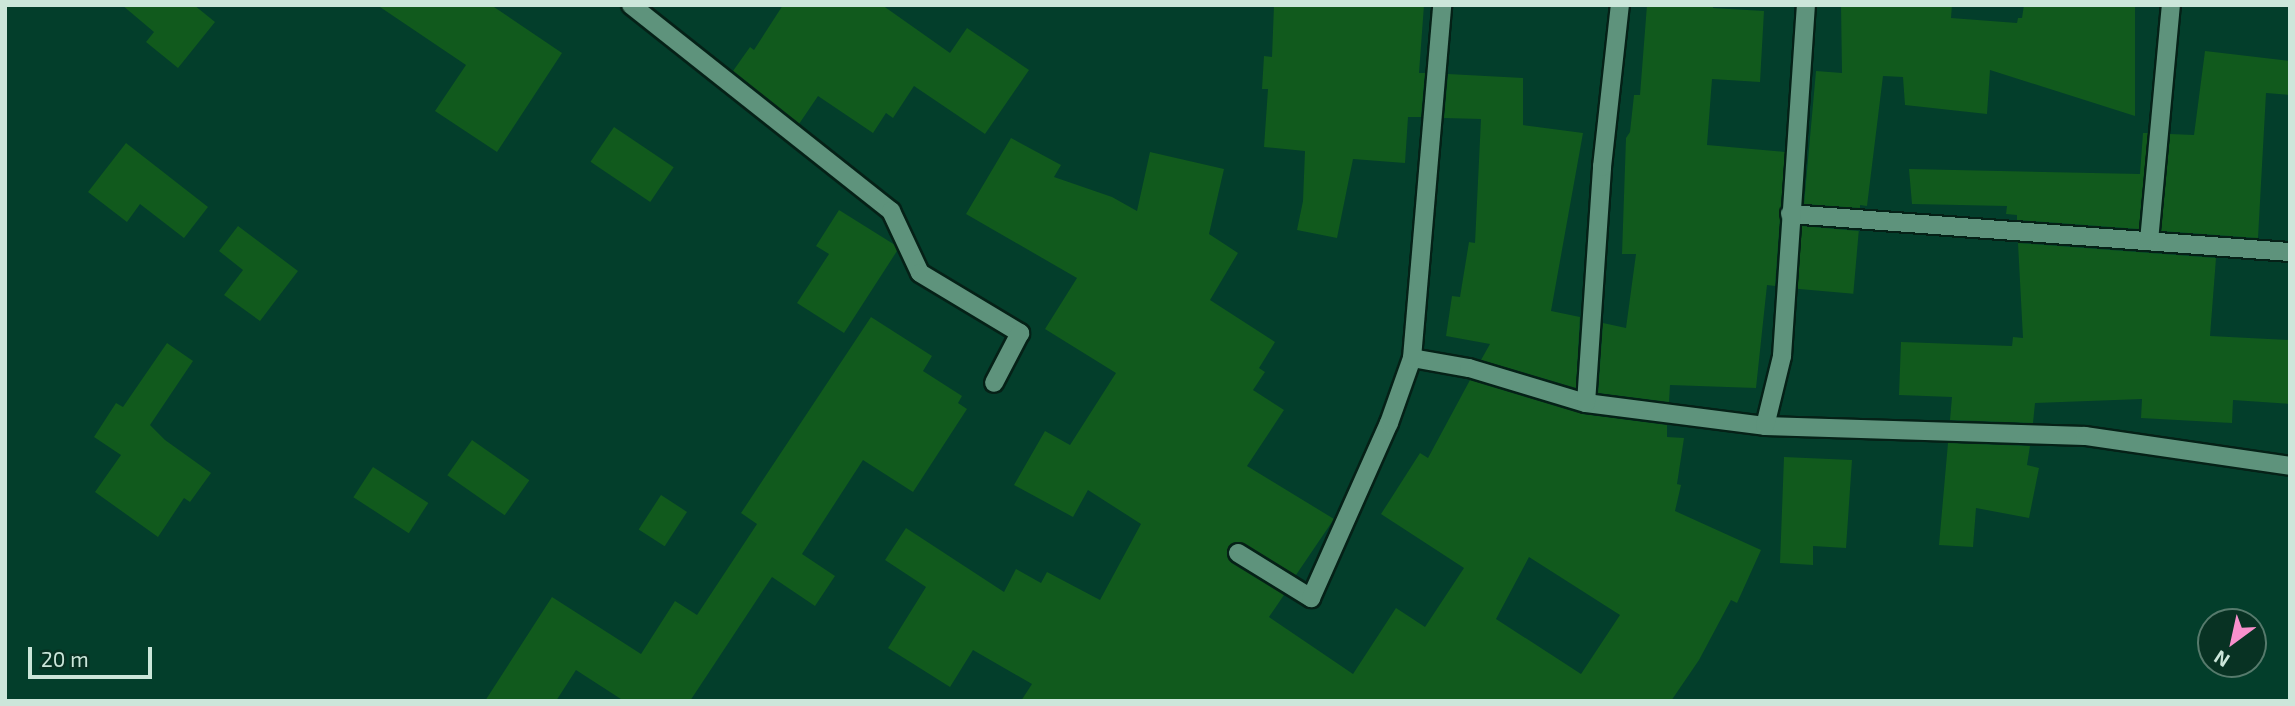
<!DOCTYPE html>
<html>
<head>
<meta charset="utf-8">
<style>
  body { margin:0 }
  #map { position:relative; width:2295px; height:706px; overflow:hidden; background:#033e2b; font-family:"Exo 2",sans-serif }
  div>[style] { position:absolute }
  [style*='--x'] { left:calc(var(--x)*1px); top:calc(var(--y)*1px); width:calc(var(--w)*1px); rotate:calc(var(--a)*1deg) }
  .building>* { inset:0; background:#115a1d; transform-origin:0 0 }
  .roads { filter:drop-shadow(2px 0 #052117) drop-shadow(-2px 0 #052117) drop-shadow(0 2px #052117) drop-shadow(0 -2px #052117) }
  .street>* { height:18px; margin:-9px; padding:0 9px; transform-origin:9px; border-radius:9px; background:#5e937c }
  span { translate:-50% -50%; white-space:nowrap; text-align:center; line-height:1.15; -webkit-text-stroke:7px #083223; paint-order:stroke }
  .frame { position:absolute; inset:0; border:7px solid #cce6da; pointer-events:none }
  .north { position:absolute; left:2197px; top:608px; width:70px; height:70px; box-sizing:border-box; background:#083223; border:2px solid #567a6c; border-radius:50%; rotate:213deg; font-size:19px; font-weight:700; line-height:28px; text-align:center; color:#cce6da }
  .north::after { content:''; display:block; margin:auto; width:24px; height:32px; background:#f890cc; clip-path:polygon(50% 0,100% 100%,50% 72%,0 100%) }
  .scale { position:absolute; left:28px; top:647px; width:124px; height:32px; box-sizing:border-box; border:4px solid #cce6da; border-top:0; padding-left:9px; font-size:21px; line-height:24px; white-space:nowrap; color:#cce6da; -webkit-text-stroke:5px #083223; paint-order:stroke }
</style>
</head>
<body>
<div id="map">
  <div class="building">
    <i style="clip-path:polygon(122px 5px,194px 5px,215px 22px,178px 68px,146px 42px,154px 32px)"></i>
    <i style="clip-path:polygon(377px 5px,491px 5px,562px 53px,497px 152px,435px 111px,466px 65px)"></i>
    <i style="clip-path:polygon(783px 5px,882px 5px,950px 53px,967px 28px,1029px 70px,985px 134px,914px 86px,893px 118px,886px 113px,873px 133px,818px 96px,799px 124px,733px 71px,750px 47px,754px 50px)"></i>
    <i style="clip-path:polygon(1274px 5px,1424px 5px,1419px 73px,1425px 73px,1421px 117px,1408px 117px,1405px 163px,1353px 159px,1337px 238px,1297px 230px,1303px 201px,1305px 151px,1264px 147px,1268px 89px,1262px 89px,1264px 56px,1272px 57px)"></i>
    <i style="clip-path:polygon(1647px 5px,1713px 5px,1713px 8px,1764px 11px,1760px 82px,1712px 79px,1707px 145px,1785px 152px,1775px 286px,1767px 285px,1756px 388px,1670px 385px,1669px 402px,1598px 393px,1603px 323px,1626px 328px,1636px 254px,1622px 254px,1626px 138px,1630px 132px,1634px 95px,1640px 95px)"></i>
    <i style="clip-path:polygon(1841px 5px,1952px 5px,1951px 18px,2017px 23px,2018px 18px,2022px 18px,2024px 5px,2135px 5px,2135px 116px,1990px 70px,1987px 114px,1905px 105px,1903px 77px,1883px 76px,1867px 206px,1860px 205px,1860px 208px,1804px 204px,1816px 71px,1842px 73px)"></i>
    <i style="clip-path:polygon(2205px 51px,2290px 61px,2290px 95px,2266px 93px,2258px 238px,2161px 231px,2170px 134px,2194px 135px)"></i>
    <i style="clip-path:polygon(1448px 74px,1523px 78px,1523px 125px,1583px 133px,1551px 311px,1580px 317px,1576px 388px,1481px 360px,1490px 344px,1446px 336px,1452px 296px,1460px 297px,1469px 242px,1475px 243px,1481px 119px,1444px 118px)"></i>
    <i style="left:614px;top:127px;width:72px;height:42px;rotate:34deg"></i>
    <i style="clip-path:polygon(2143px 133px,2148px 133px,2139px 229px,2017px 220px,2017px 215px,2006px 214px,2007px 206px,1912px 204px,1909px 169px,2140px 174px)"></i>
    <i style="clip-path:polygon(evenodd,1011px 138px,1061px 165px,1054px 177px,1112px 197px,1137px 211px,1150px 152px,1224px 169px,1209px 234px,1238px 253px,1210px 300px,1275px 342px,1259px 368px,1265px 372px,1253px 390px,1284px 410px,1247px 466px,1334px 519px,1296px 575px,1239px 542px,1229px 547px,1228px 558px,1284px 595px,1269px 617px,1353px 674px,1396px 608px,1425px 627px,1464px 568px,1381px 514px,1420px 453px,1428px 458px,1470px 380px,1583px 414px,1667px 425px,1667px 437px,1684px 438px,1677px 484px,1681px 485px,1675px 511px,1761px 550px,1737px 603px,1731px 600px,1699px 660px,1671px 701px,1021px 701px,1032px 684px,973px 650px,950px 687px,888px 648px,926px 587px,885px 560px,906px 528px,1004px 592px,1016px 569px,1041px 583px,1047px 572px,1100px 600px,1141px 524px,1088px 490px,1073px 517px,1014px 485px,1045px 431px,1070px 445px,1116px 373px,1045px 329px,1077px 278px,966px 214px,1011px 138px,1529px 557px,1620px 615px,1581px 674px,1496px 619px,1529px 557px)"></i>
    <i style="clip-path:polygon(126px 143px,208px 207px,184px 238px,140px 204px,127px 222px,88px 192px)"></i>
    <i style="clip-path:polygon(839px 210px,895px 245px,897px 251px,844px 333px,797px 303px,829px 254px,816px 246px)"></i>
    <i style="clip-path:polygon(238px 226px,298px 271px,260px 321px,224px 295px,243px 270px,219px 251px)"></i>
    <i style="left:1802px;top:226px;width:57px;height:63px;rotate:5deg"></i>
    <i style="clip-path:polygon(2018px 243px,2216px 258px,2210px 336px,2290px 340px,2290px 404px,2233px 400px,2232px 423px,2141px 418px,2142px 399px,2035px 403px,2033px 423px,1950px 420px,1952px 397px,1899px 395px,1901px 342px,2012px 346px,2013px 337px,2023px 338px)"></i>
    <i style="clip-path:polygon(871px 317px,932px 356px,923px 371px,962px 396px,958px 403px,967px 409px,913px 492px,863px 460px,802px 554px,835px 576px,815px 606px,772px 577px,690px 701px,624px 701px,576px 670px,556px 701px,485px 701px,552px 597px,641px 654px,675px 601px,697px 615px,757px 524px,741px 513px)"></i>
    <i style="clip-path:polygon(167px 343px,193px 361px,150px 425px,165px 440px,211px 473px,190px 502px,184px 498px,158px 537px,95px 492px,121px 455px,94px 437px,116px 403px,123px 407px)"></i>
    <i style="left:472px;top:440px;width:70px;height:43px;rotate:35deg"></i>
    <i style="clip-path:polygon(1948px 443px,2030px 446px,2027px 465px,2039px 468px,2029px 518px,1976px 508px,1973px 547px,1939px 545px)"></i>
    <i style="clip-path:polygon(1784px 457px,1852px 460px,1846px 548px,1813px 546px,1813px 565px,1780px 563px)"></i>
    <i style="left:373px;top:467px;width:66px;height:36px;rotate:33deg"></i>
    <i style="left:661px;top:495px;width:31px;height:41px;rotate:33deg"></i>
  </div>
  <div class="roads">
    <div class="street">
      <i style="--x:631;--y:5;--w:332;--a:38.4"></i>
      <i style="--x:891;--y:211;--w:68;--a:64.9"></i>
      <i style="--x:920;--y:273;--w:117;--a:31"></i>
      <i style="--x:1020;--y:333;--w:56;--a:117.5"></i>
      <i style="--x:1790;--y:214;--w:501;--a:4.35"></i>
      <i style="--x:2149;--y:241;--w:237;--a:-84.7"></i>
      <i style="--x:1412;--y:358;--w:58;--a:10"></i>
      <i style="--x:1469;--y:368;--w:122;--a:16.7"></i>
      <i style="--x:1586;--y:403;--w:180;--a:7.3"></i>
      <i style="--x:1765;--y:426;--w:320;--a:1.8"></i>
      <i style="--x:2085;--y:436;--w:207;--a:8.3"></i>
      <i style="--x:1586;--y:403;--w:237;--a:-86.1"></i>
      <i style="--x:1602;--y:167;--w:163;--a:-83.7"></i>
      <i style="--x:1765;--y:426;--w:72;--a:-76.3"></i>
      <i style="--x:1782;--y:356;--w:352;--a:-86.1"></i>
      <i style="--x:1238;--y:553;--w:86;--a:31.7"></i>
      <i style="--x:1311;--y:598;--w:192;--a:-66"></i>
      <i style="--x:1389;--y:423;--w:69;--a:-70.5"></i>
      <i style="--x:1412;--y:358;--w:354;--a:-85.1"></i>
    </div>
  </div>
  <div class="frame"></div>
  <div class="north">N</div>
  <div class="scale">20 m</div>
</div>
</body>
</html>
